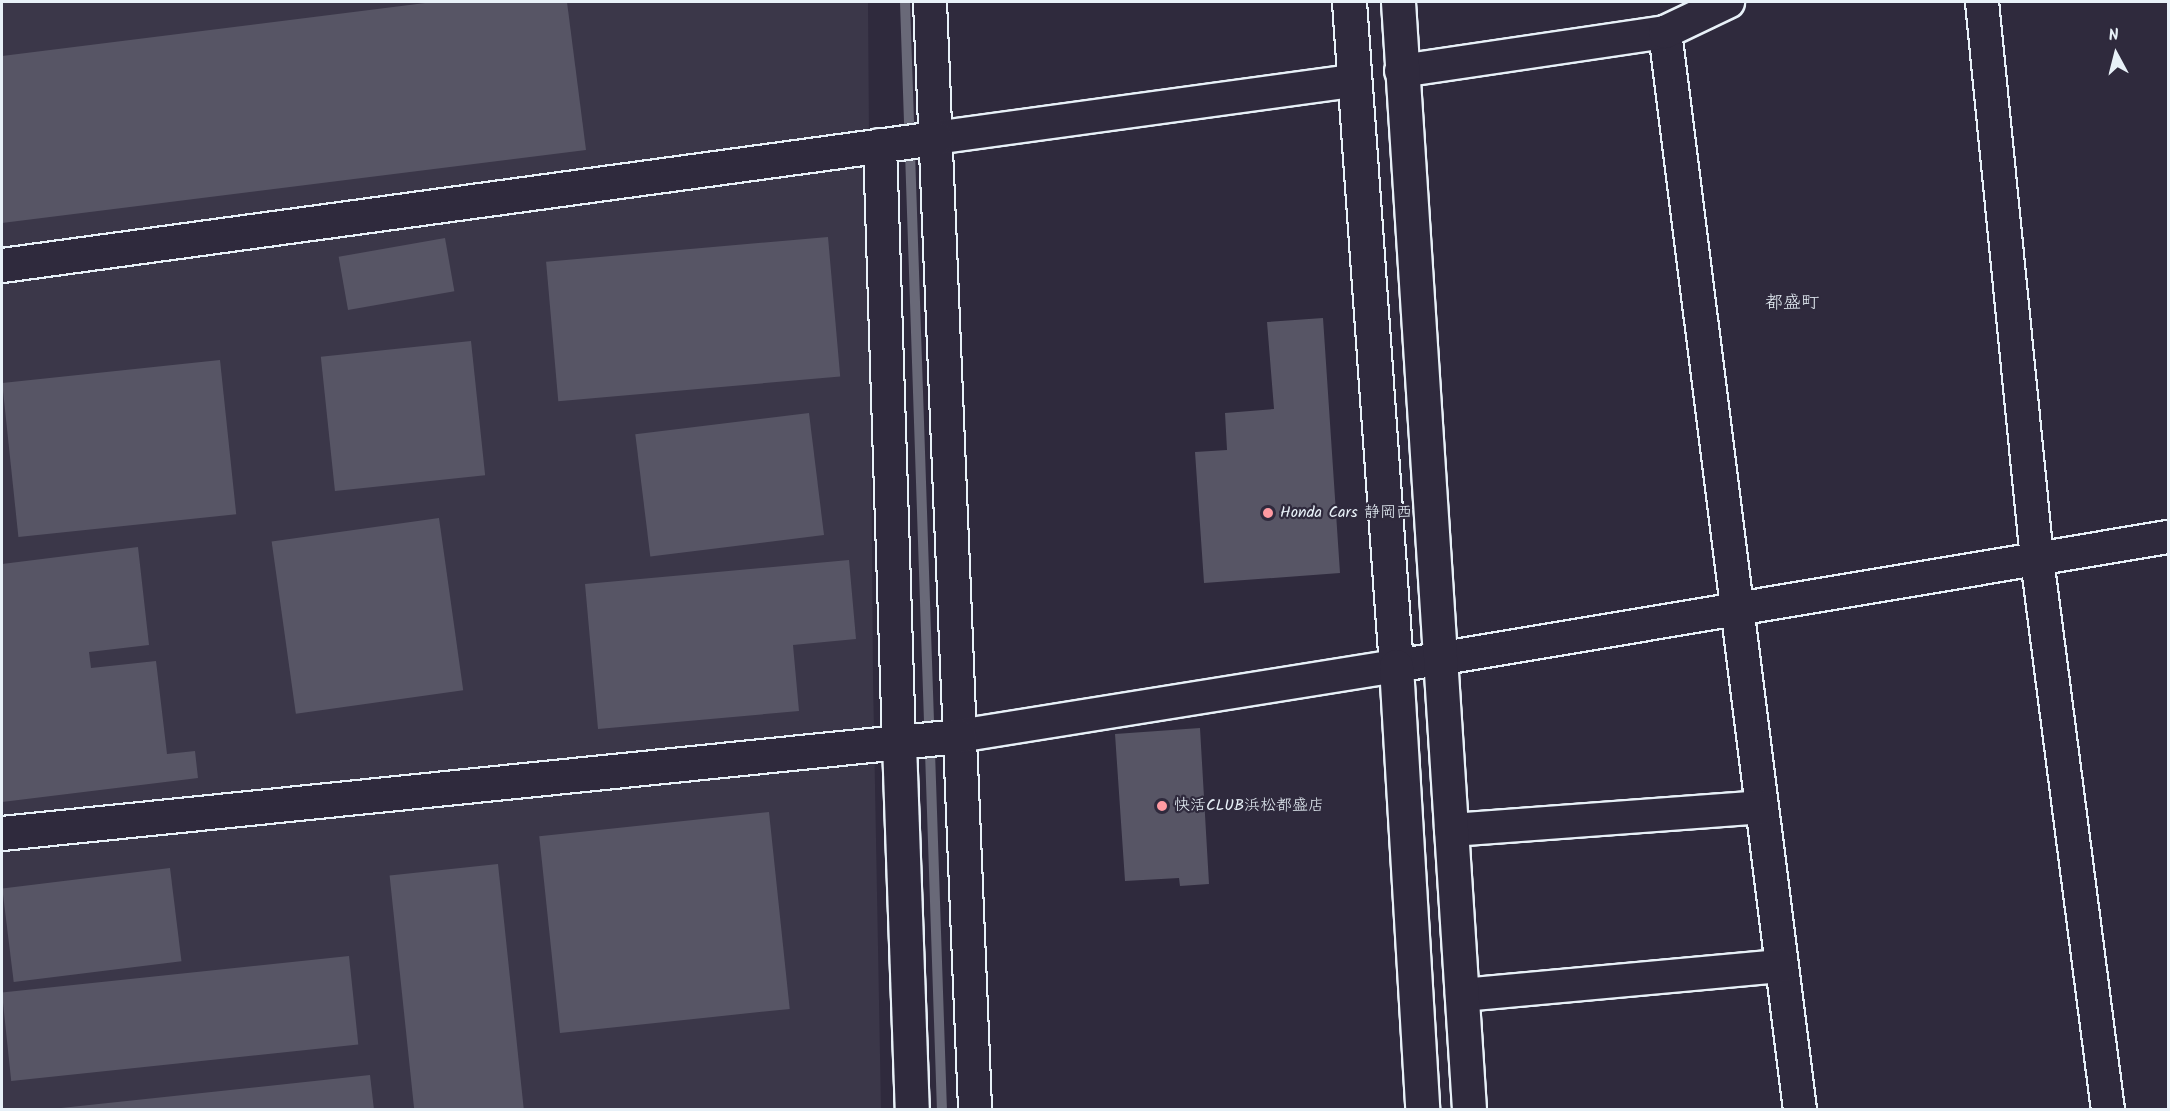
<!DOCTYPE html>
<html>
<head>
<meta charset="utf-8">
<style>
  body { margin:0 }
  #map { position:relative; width:2170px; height:1111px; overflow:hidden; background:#2f2a3d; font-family:Kalam,"Klee One",sans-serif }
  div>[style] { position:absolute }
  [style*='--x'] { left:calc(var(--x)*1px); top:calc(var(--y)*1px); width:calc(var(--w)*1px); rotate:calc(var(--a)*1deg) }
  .built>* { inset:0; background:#3b3749 }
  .stream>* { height:10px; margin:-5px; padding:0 5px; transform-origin:5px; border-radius:5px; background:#696978 }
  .building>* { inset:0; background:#575565; transform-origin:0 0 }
  .roads { filter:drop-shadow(2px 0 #e8f1f8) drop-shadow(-2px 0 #e8f1f8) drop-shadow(0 2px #e8f1f8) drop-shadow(0 -2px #e8f1f8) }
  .street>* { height:32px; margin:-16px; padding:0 16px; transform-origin:16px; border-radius:16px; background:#2f2a3d }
  .secondary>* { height:33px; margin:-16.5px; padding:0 16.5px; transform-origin:16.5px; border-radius:16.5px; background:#2f2a3d }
  .dots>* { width:16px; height:16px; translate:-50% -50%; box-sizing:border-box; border:3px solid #2f2a3d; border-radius:50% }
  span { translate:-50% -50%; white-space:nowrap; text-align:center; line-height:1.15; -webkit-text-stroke:4.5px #2f2a3d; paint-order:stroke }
  .poi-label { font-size:16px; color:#e8f1f8 }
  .left { translate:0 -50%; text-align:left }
  .neighbourhood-label { font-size:18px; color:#e8f1f8 }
  .frame { position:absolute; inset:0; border:3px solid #e8f1f8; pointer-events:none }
  .north { position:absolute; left:2086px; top:24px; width:60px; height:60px; -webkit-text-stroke:4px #2f2a3d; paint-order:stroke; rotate:353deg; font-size:16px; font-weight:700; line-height:24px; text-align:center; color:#e8f1f8 }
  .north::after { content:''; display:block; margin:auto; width:21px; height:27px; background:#e8f1f8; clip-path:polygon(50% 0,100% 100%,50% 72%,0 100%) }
</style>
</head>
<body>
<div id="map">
  <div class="built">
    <i style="clip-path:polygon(2px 2px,868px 2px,873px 678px,881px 1109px,2px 1110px)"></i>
  </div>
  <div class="stream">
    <i style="--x:905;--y:2;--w:1109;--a:88.09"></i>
  </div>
  <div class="building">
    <i style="clip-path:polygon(433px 2px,567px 2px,586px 150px,2px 223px,2px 56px)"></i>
    <i style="left:828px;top:237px;width:140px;height:283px;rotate:85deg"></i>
    <i style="left:445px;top:238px;width:54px;height:108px;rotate:80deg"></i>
    <i style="clip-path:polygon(1323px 318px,1340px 573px,1204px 583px,1195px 452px,1227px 450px,1225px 413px,1274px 409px,1267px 322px)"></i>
    <i style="left:471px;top:341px;width:135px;height:151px;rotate:84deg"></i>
    <i style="left:220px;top:360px;width:155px;height:219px;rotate:84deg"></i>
    <i style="left:809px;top:413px;width:123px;height:175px;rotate:83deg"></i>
    <i style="left:439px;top:518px;width:174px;height:169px;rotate:82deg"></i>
    <i style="clip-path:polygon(138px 547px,149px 645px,89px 652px,91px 668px,156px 661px,167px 754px,195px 751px,198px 778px,2px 802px,2px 564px)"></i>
    <i style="clip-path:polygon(849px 560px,856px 639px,793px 645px,799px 711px,598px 729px,585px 584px)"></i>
    <i style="clip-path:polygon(1200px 728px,1209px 884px,1180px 886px,1179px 878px,1125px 881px,1115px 734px)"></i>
    <i style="left:769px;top:812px;width:198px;height:231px;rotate:84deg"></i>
    <i style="left:498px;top:864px;width:247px;height:109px;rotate:84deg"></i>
    <i style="left:170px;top:868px;width:94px;height:169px;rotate:83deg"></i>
    <i style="left:349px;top:956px;width:89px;height:349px;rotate:84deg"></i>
    <i style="clip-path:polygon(370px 1075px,374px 1110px,61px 1110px,61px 1108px)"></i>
  </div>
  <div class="roads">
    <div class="street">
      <i style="--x:930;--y:2;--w:1109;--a:87.67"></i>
      <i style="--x:1982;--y:2;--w:560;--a:84.36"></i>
      <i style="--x:2037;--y:559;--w:556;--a:82.66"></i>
      <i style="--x:1665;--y:32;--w:1086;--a:82.86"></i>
      <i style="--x:1401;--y:71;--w:267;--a:-8.4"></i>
      <i style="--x:1665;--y:32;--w:70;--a:-25.5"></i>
      <i style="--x:935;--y:138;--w:422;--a:-7.8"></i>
      <i style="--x:880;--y:145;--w:598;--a:88.18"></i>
      <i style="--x:959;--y:736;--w:443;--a:-9.1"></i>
      <i style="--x:1396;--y:666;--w:783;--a:-9.49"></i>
      <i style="--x:1451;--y:830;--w:311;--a:-4.2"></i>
      <i style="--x:1462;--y:995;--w:320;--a:-5.2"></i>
    </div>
    <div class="secondary">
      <i style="--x:1349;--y:2;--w:666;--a:85.95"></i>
      <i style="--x:1396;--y:666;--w:445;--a:86.6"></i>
      <i style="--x:1398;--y:2;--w:1110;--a:86.33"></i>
      <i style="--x:2;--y:265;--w:942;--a:-7.75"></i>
      <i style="--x:899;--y:743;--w:367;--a:88"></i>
      <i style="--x:2;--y:833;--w:962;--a:-5.79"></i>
    </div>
  </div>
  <div class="dots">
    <i style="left:1268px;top:513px;background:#ff9aa2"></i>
    <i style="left:1162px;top:806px;background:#ff9aa2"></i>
  </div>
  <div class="poi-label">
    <span class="left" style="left:1280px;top:513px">Honda Cars 静岡西</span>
    <span class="left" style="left:1174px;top:806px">快活CLUB浜松都盛店</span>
  </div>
  <div class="neighbourhood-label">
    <span style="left:1792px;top:304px">都盛町</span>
  </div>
  <div class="frame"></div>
  <div class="north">N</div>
</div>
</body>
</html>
